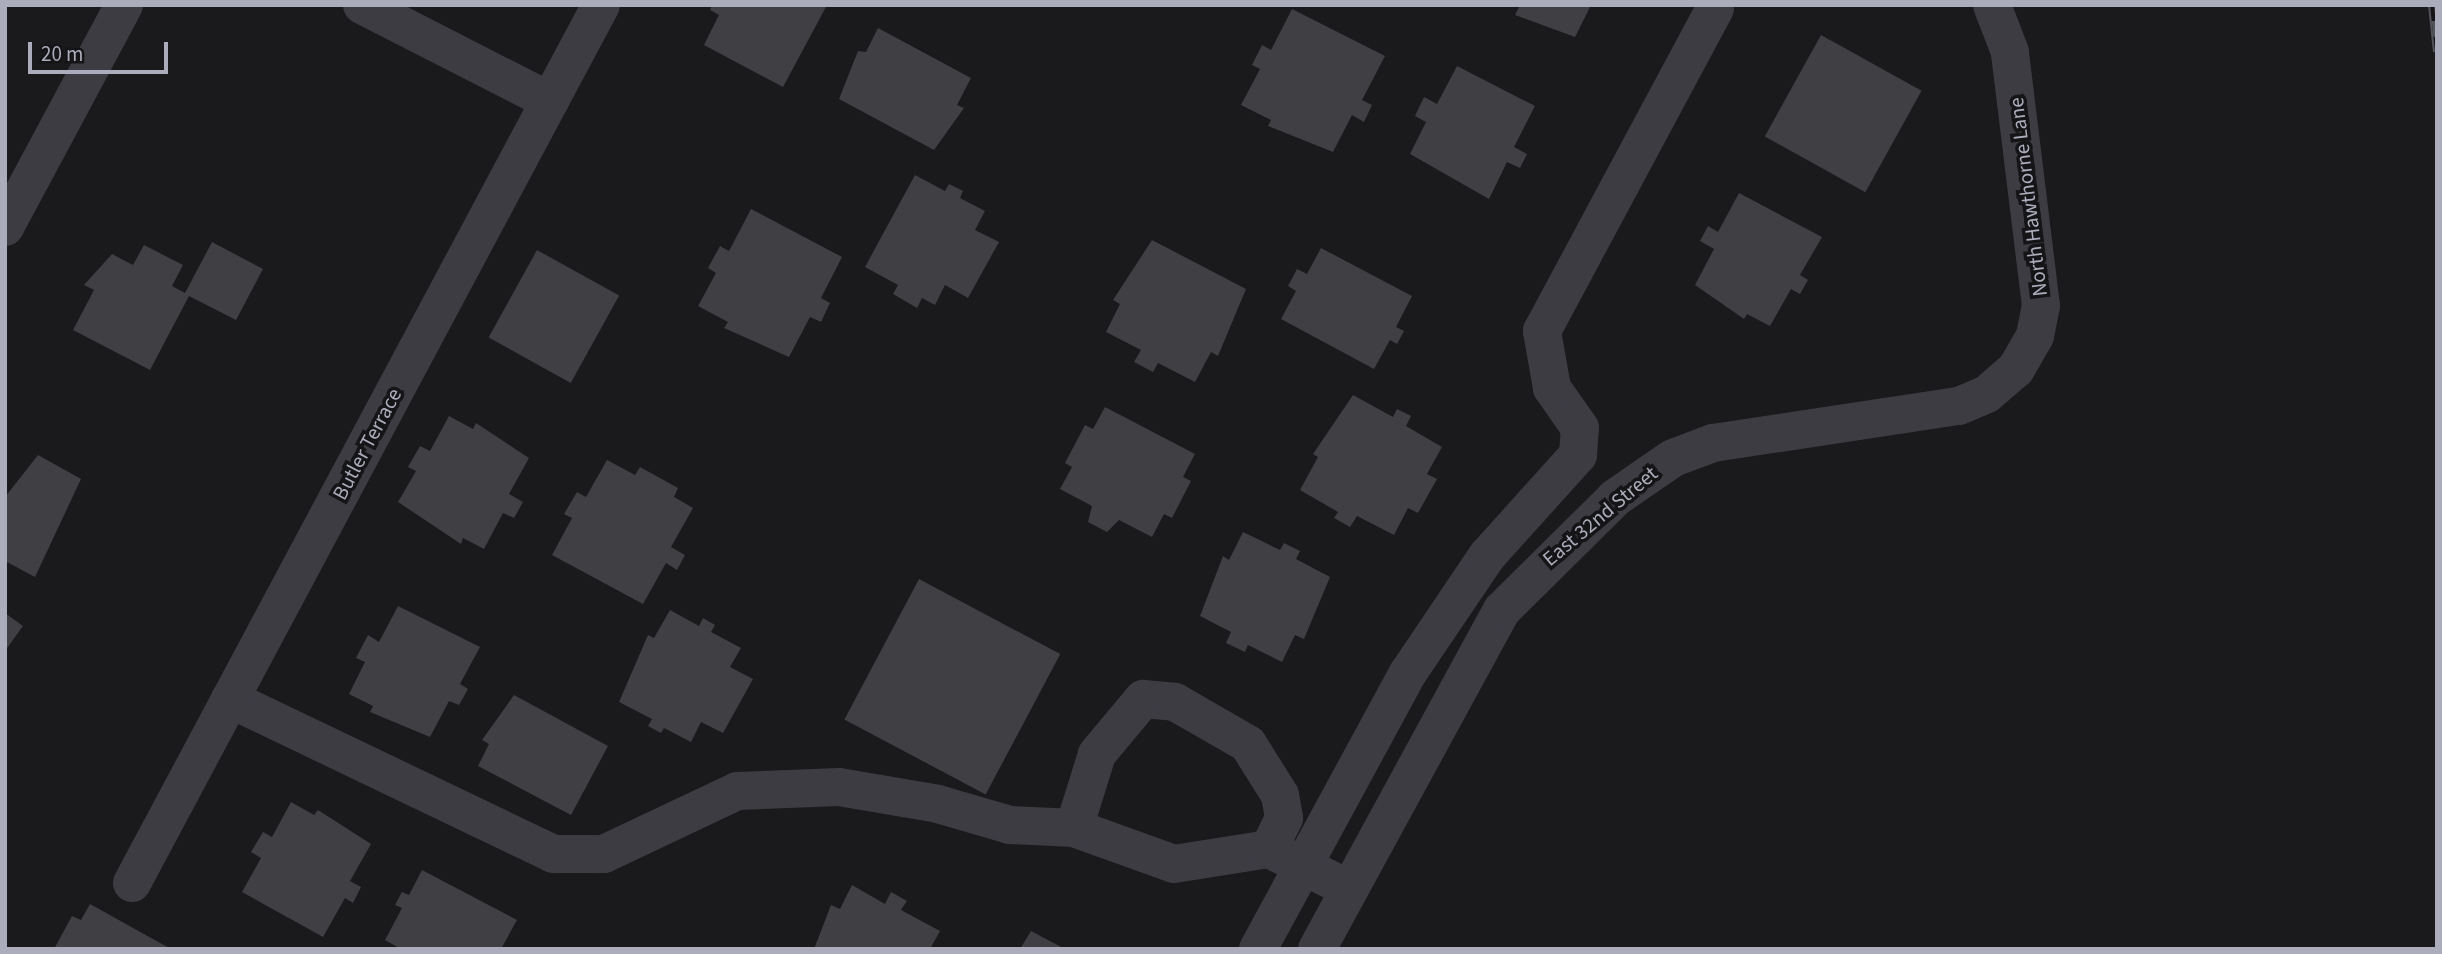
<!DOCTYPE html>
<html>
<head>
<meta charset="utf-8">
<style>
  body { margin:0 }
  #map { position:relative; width:2442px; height:954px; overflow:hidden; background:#1a1a1c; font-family:"Source Sans 3",sans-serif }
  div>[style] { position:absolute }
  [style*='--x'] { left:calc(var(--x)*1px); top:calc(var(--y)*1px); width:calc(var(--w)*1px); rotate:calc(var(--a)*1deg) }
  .building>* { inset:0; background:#3f3f44; transform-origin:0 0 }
  .minor>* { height:38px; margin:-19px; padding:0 19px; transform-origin:19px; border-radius:19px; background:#3d3c43 }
  .rail>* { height:8px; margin-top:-4px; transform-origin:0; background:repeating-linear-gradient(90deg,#151517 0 16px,#51525a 0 32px); box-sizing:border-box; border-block:2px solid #51525a }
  span { translate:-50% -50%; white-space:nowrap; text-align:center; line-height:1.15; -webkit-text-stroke:7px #151517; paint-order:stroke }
  .street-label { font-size:21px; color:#acadbc }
  .frame { position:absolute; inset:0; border:7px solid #acadbc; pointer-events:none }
  .scale { position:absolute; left:28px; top:42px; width:140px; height:32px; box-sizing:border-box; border:4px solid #acadbc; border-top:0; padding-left:9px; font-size:21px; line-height:24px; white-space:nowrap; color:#acadbc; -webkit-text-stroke:5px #151517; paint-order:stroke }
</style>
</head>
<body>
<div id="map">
  <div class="building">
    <i style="clip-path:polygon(712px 5px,827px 5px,783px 87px,704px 45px,719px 15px,710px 10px)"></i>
    <i style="clip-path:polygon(1520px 5px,1591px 5px,1575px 37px,1515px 15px)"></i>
    <i style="clip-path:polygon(1292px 9px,1385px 56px,1362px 100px,1372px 105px,1364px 122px,1352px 115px,1333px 152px,1268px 126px,1271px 120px,1241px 105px,1260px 69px,1252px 65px,1262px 45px,1271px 50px)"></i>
    <i style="clip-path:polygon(878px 28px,971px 78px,957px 105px,964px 108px,934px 150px,839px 99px,858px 51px,866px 52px)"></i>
    <i style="left:1821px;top:35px;width:115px;height:116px;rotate:29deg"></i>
    <i style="clip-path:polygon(1457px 66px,1535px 106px,1514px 147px,1527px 154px,1520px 168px,1507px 162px,1489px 199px,1410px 154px,1426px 122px,1415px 116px,1424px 97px,1437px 104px)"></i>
    <i style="clip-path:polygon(915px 175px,945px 191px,949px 184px,963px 191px,960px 198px,985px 211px,975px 230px,999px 242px,968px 298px,945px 285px,935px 305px,922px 298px,917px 308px,893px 294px,898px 285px,865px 267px)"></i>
    <i style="clip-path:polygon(1739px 193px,1822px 237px,1800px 275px,1808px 280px,1800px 294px,1791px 289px,1770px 326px,1747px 314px,1744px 319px,1695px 285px,1714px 249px,1700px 241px,1708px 226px,1718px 232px)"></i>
    <i style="clip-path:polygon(751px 209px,842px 257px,821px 298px,830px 303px,821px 322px,810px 317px,789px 357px,724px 328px,728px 322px,698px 306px,716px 273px,708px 268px,720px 246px,729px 251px)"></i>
    <i style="clip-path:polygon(1152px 240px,1246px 289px,1218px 356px,1211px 352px,1195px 382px,1158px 363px,1153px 372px,1134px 362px,1141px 350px,1106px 332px,1120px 304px,1113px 300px)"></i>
    <i style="clip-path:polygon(212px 242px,263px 269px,236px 320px,189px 296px,150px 370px,73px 330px,94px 290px,84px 285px,112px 254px,133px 265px,144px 245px,183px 265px,172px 286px,185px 293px)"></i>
    <i style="clip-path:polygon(1321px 248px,1412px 296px,1396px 327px,1404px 331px,1397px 344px,1390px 340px,1374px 369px,1281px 319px,1296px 291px,1288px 286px,1297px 269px,1307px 274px)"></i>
    <i style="left:537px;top:250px;width:94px;height:100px;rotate:29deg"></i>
    <i style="clip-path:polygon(1353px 395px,1393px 417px,1397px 409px,1411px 416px,1406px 426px,1442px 447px,1427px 474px,1437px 479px,1418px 513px,1408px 508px,1394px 535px,1357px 516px,1350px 527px,1334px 518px,1338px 512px,1300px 490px,1318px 457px,1313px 454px)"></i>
    <i style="clip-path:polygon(1105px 407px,1195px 454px,1183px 477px,1191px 481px,1172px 518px,1164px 514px,1152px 537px,1119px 520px,1107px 532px,1088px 522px,1092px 506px,1060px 489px,1072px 467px,1065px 463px,1085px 425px,1093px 429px)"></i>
    <i style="clip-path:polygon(449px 416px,473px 429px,476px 423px,529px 458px,509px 494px,523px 502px,514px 518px,503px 513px,484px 549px,463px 538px,461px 544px,398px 502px,416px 471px,408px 467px,420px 446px,430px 451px)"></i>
    <i style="clip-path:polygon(38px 455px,81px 479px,35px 577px,5px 561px,5px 497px)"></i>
    <i style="clip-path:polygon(607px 460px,635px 475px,640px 467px,678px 488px,674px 497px,693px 508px,671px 547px,685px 555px,677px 570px,666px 563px,643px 604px,552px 555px,572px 518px,564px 514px,577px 492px,586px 497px)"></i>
    <i style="clip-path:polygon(1243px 532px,1280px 550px,1284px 543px,1300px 551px,1296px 559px,1330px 577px,1304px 639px,1295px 635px,1282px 662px,1248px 645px,1245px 652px,1226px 643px,1231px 632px,1200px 616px,1223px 556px,1229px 560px)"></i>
    <i style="left:919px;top:579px;width:160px;height:159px;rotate:28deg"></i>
    <i style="clip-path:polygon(398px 606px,480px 647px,460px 684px,468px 689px,459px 705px,449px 701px,430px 737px,370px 712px,373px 706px,349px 694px,365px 662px,356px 658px,368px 635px,379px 642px)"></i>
    <i style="clip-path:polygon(670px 610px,699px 626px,703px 618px,715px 625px,711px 632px,741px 648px,730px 667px,753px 679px,723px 733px,701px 722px,691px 742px,664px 728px,661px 733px,648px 726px,652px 719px,619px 702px,648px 635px,654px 638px)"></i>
    <i style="clip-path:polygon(5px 613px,23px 626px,5px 651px)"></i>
    <i style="clip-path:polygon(514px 695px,608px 746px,571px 815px,478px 766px,489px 744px,482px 740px)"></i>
    <i style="clip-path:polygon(291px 802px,314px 815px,318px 810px,371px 844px,350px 881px,361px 887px,353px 903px,345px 898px,323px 937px,242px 892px,261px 858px,251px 852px,263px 832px,272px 837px)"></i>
    <i style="clip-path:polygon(422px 870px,517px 920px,501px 949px,401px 949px,385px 940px,402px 908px,395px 905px,402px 892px,409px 895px)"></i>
    <i style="clip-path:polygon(852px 885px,885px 904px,891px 892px,907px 901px,901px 910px,940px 931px,930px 949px,814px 949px,831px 905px,840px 909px)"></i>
    <i style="clip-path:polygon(90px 904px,171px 949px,54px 949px,72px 916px,81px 920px)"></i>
    <i style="clip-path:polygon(1031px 931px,1065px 949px,1020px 949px)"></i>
  </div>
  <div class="minor">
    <i style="--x:362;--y:5;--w:211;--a:27.1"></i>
    <i style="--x:5;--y:227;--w:252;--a:-61.8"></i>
    <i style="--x:230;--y:699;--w:358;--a:25.6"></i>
    <i style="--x:553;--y:854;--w:51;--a:0"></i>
    <i style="--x:604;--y:854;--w:147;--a:-25.3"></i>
    <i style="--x:737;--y:791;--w:102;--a:-2.2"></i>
    <i style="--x:839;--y:787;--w:100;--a:9.7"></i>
    <i style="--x:938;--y:804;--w:75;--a:16.3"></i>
    <i style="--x:1010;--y:825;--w:64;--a:2.7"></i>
    <i style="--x:1074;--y:828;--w:106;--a:19.8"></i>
    <i style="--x:1174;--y:864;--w:96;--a:-9"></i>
    <i style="--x:1269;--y:849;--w:89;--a:26.6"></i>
    <i style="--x:1074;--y:828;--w:77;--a:-72.7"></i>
    <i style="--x:1097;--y:754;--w:72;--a:-50.1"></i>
    <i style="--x:1143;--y:699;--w:32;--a:5"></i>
    <i style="--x:1175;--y:702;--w:84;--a:29.9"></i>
    <i style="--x:1248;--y:744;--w:60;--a:57.9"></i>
    <i style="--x:1280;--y:795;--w:23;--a:80"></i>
    <i style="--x:1284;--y:818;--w:34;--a:116"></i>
    <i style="--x:132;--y:883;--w:995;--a:-61.89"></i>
    <i style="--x:1258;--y:949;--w:314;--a:-61.5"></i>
    <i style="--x:1408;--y:673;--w:141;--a:-56"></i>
    <i style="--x:1487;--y:556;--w:136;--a:-48"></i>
    <i style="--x:1578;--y:455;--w:27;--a:-86"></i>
    <i style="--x:1580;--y:428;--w:49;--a:-125"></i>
    <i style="--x:1552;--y:388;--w:58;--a:-100"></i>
    <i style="--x:1542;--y:331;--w:366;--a:-61.8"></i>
    <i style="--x:1317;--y:949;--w:386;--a:-61.4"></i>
    <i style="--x:1502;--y:610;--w:159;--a:-44.7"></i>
    <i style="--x:1615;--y:498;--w:70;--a:-34.6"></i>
    <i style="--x:1673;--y:458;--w:43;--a:-20.6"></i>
    <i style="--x:1713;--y:443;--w:249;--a:-8.6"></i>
    <i style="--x:1959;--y:406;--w:30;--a:-23"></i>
    <i style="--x:1987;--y:394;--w:38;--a:-41"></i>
    <i style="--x:2016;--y:369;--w:38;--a:-60"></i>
    <i style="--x:2035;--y:336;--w:31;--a:-79"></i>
    <i style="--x:2041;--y:306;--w:256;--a:-97"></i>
    <i style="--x:2010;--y:52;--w:50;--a:-111"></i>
  </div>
  <div class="rail">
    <i style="--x:2432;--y:5;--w:47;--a:83.9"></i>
  </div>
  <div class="street-label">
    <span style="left:2028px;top:197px;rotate:-97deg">North Hawthorne Lane</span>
    <span style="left:367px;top:444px;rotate:-62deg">Butler Terrace</span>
    <span style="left:1600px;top:516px;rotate:-40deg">East 32nd Street</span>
  </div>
  <div class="frame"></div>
  <div class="scale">20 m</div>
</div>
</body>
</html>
